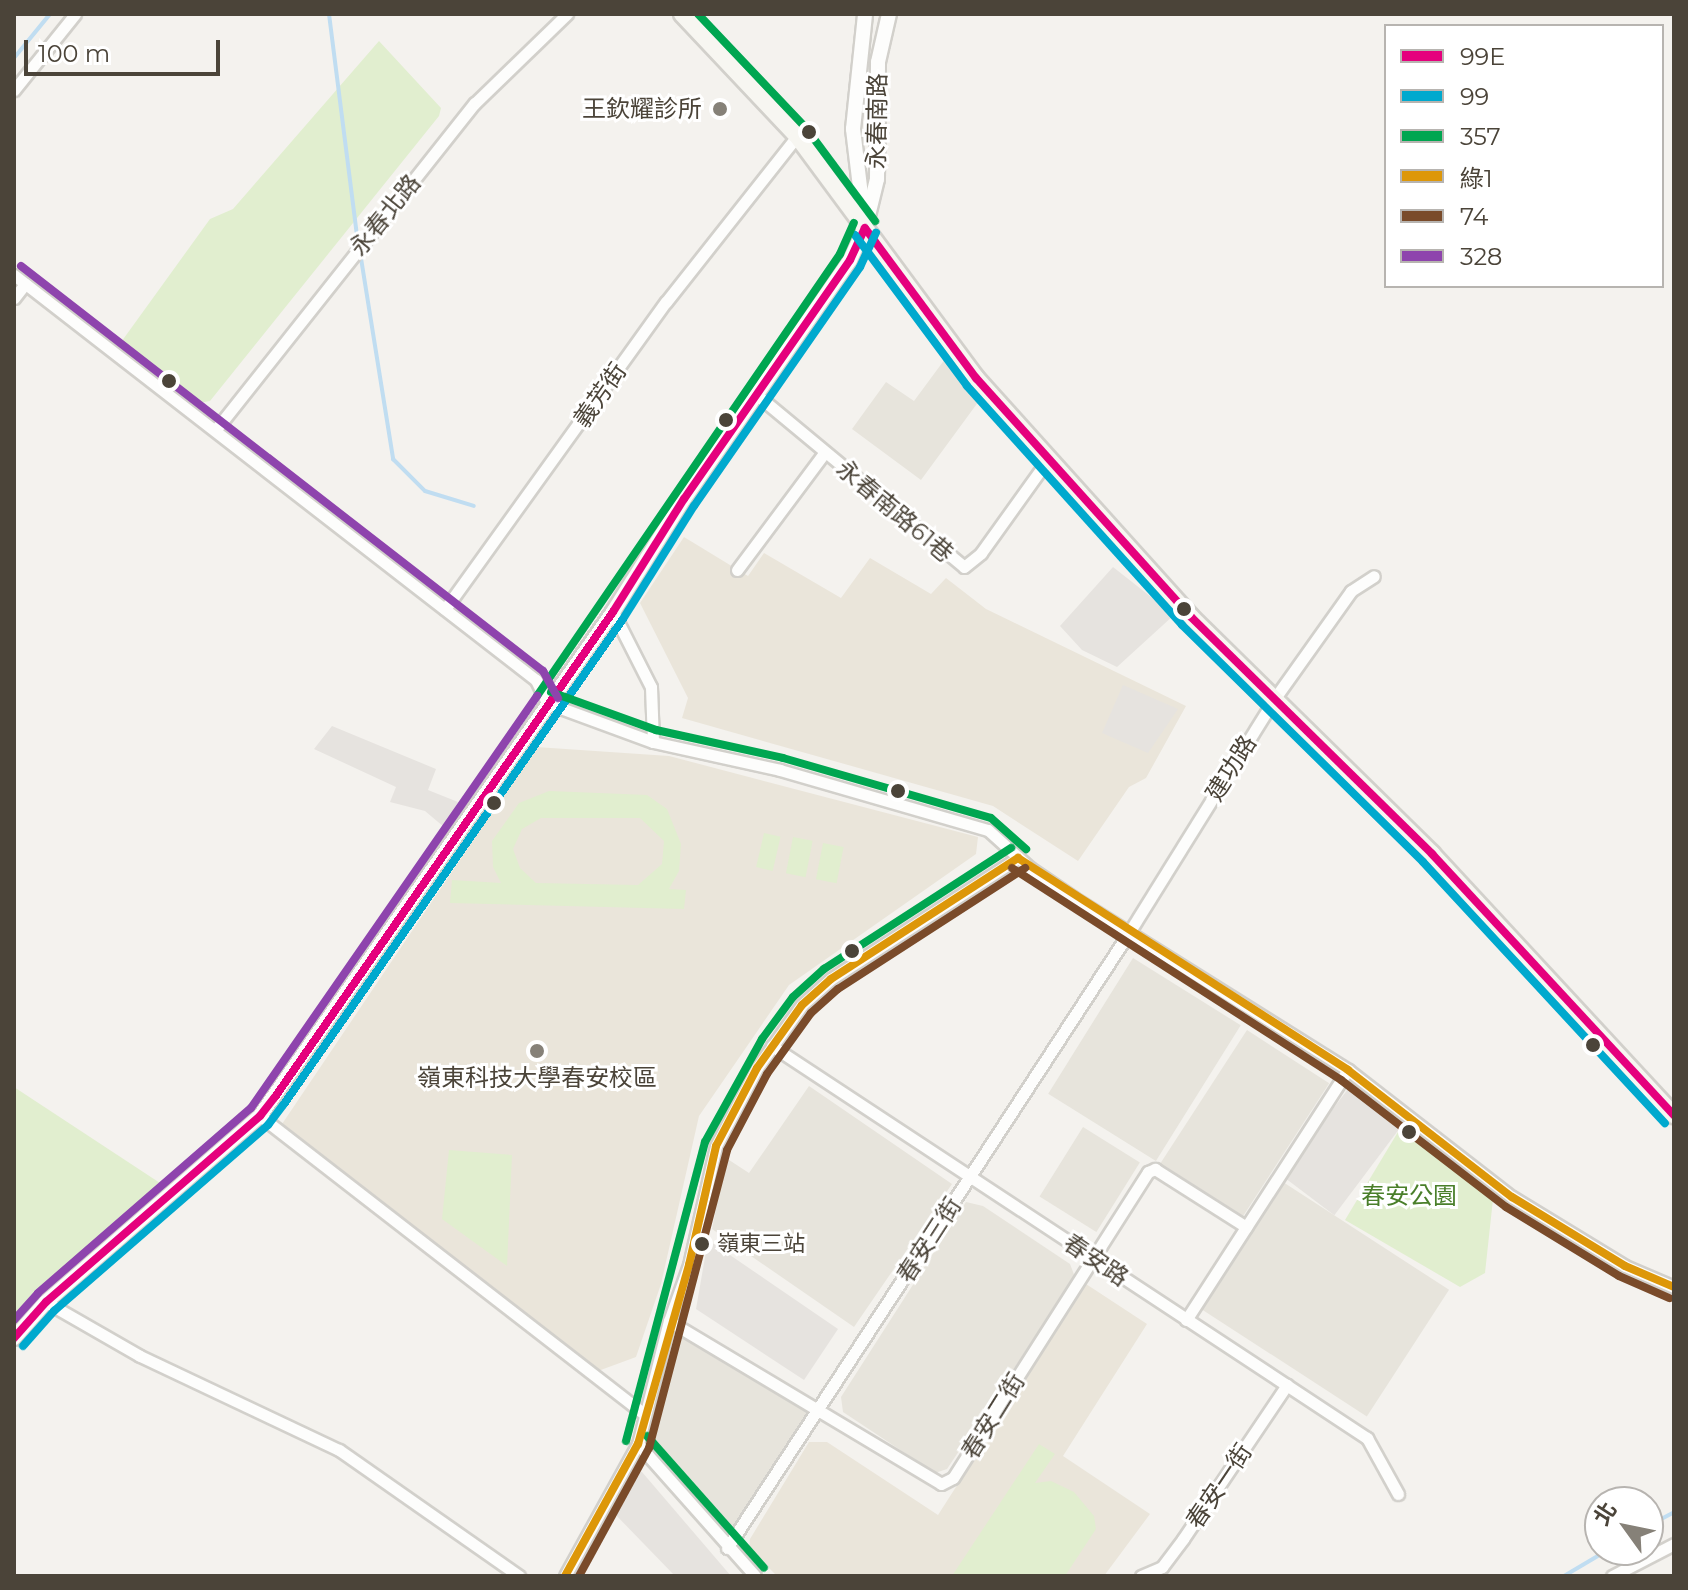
<!DOCTYPE html>
<html>
<head>
<meta charset="utf-8">
<style>
  body { margin:0 }
  #map { position:relative; width:1688px; height:1590px; overflow:hidden; background:#f4f2ee; font-family:Montserrat,"Noto Sans TC",sans-serif }
  div>[style] { position:absolute }
  [style*='--x'] { left:calc(var(--x)*1px); top:calc(var(--y)*1px); width:calc(var(--w)*1px); rotate:calc(var(--a)*1deg) }
  .residential>* { inset:0; background:#e7e4dc; transform-origin:0 0 }
  .education>* { inset:0; background:#eae5da }
  .green>* { inset:0; background:#e1eecf; transform-origin:0 0 }
  .parking>* { inset:0; background:#e6e3df; transform-origin:0 0 }
  .stream>* { height:4px; margin:-2px; padding:0 2px; transform-origin:2px; border-radius:2px; background:#c0ddf1 }
  .roads { filter:drop-shadow(2px 0 #d2d0cb) drop-shadow(-2px 0 #d2d0cb) drop-shadow(0 2px #d2d0cb) drop-shadow(0 -2px #d2d0cb) }
  .minor>* { height:11px; margin:-5.5px; padding:0 5.5px; transform-origin:5.5px; border-radius:5.5px; background:#fdfdfc }
  .tertiary>* { height:14px; margin:-7px; padding:0 7px; transform-origin:7px; border-radius:7px; background:#fdfdfc }
  .secondary>* { height:16px; margin:-8px; padding:0 8px; transform-origin:8px; border-radius:8px; background:#f7f6f1 }
  .bus-1>* { height:8px; margin:-4px; padding:0 4px; transform-origin:4px; border-radius:4px; background:#e5007d }
  .bus-2>* { height:8px; margin:-4px; padding:0 4px; transform-origin:4px; border-radius:4px; background:#00a9ce }
  .bus-3>* { height:8px; margin:-4px; padding:0 4px; transform-origin:4px; border-radius:4px; background:#00a651 }
  .bus-4>* { height:8px; margin:-4px; padding:0 4px; transform-origin:4px; border-radius:4px; background:#dd9709 }
  .bus-5>* { height:8px; margin:-4px; padding:0 4px; transform-origin:4px; border-radius:4px; background:#7a4b2a }
  .bus-6>* { height:8px; margin:-4px; padding:0 4px; transform-origin:4px; border-radius:4px; background:#8e44ad }
  .dots>* { width:22px; height:22px; translate:-50% -50%; box-sizing:border-box; border:4px solid #fff; border-radius:50% }
  span { translate:-50% -50%; white-space:nowrap; text-align:center; line-height:1.15; -webkit-text-stroke:6px #fff; paint-order:stroke }
  .bus-label { font-size:22px; color:#4b4439 }
  .left { translate:0 -50%; text-align:left }
  .poi-label { font-size:24px; color:#4b4439 }
  .right { translate:-100% -50%; text-align:right }
  .street-label { font-size:24px; color:#4b4439 }
  .park-label { font-size:24px; color:#4a7f2a }
  .frame { position:absolute; inset:0; border:16px solid #4b4439; pointer-events:none }
  .legend { position:absolute; left:1384px; top:24px; width:280px; height:264px; box-sizing:border-box; background:#fff; border:2px solid #b7b4b0; margin:0; padding:10px 14px; list-style:none; font-size:24px; color:#4b4439 }
  .legend li { display:flex; align-items:center; gap:16px; height:40px }
  .legend b { width:40px; border:2px solid #b7b4b0 }
  .north { position:absolute; left:1584px; top:1486px; width:80px; height:80px; box-sizing:border-box; background:#fff; border:2px solid #b7b4b0; border-radius:50%; rotate:303deg; font-size:22px; font-weight:700; line-height:32px; text-align:center; color:#4b4439 }
  .north::after { content:''; display:block; margin:auto; width:28px; height:36px; background:#868178; clip-path:polygon(50% 0,100% 100%,50% 72%,0 100%) }
  .scale { position:absolute; left:24px; top:40px; width:196px; height:36px; box-sizing:border-box; border:4px solid #4b4439; border-top:0; padding-left:10px; font-size:24px; line-height:28px; white-space:nowrap; color:#4b4439; -webkit-text-stroke:6px #fff; paint-order:stroke }
</style>
</head>
<body>
<div id="map">
  <div class="residential">
    <i style="clip-path:polygon(945px 359px,987px 390px,921px 480px,852px 429px,886px 382px,914px 401px)"></i>
    <i style="left:1133px;top:958px;width:127px;height:160px;rotate:32deg"></i>
    <i style="left:1247px;top:1030px;width:98px;height:161px;rotate:33deg"></i>
    <i style="clip-path:polygon(809px 1086px,952px 1184px,854px 1327px,712px 1229px,726px 1158px,749px 1173px)"></i>
    <i style="left:1083px;top:1127px;width:67px;height:82px;rotate:32deg"></i>
    <i style="left:1283px;top:1182px;width:198px;height:151px;rotate:33deg"></i>
    <i style="clip-path:polygon(966px 1202px,983px 1206px,1070px 1264px,1075px 1277px,947px 1469px,935px 1473px,843px 1412px,841px 1397px)"></i>
    <i style="clip-path:polygon(681px 1330px,811px 1412px,726px 1536px,644px 1436px)"></i>
  </div>
  <div class="education">
    <i style="clip-path:polygon(684px 537px,748px 576px,764px 553px,841px 598px,870px 558px,931px 594px,946px 578px,986px 609px,1186px 706px,1146px 778px,1129px 787px,1078px 861px,993px 806px,682px 718px,688px 698px,640px 603px)"></i>
    <i style="clip-path:polygon(536px 747px,669px 756px,978px 837px,976px 854px,789px 985px,699px 1116px,661px 1284px,636px 1357px,598px 1371px,280px 1127px)"></i>
    <i style="clip-path:polygon(1086px 1284px,1147px 1324px,1063px 1456px,1150px 1514px,1104px 1576px,777px 1576px,749px 1548px,750px 1539px,809px 1442px,827px 1442px,938px 1515px)"></i>
  </div>
  <div class="green">
    <i style="clip-path:polygon(379px 41px,441px 108px,439px 116px,210px 401px,199px 403px,119px 345px,210px 219px,233px 209px)"></i>
    <i style="clip-path:polygon(evenodd,549px 791px,647px 795px,667px 809px,681px 844px,679px 871px,669px 889px,686px 890px,684px 909px,450px 903px,452px 880px,501px 883px,493px 867px,492px 841px,519px 803px,549px 791px,541px 818px,640px 818px,664px 841px,662px 864px,638px 885px,536px 883px,520px 868px,513px 849px,522px 829px,541px 818px)"></i>
    <i style="left:764px;top:833px;width:17px;height:35px;rotate:13deg"></i>
    <i style="left:793px;top:837px;width:20px;height:37px;rotate:11deg"></i>
    <i style="left:823px;top:843px;width:21px;height:37px;rotate:11deg"></i>
    <i style="clip-path:polygon(14px 1087px,160px 1183px,14px 1313px)"></i>
    <i style="clip-path:polygon(1404px 1122px,1494px 1190px,1485px 1273px,1460px 1287px,1345px 1220px)"></i>
    <i style="clip-path:polygon(449px 1150px,512px 1155px,507px 1266px,442px 1219px)"></i>
    <i style="clip-path:polygon(1039px 1444px,1055px 1454px,1035px 1483px,1051px 1481px,1074px 1492px,1094px 1516px,1096px 1529px,1065px 1576px,952px 1576px)"></i>
  </div>
  <div class="parking">
    <i style="clip-path:polygon(1113px 567px,1174px 615px,1117px 667px,1082px 650px,1060px 626px)"></i>
    <i style="clip-path:polygon(1123px 685px,1178px 709px,1148px 753px,1102px 733px)"></i>
    <i style="clip-path:polygon(332px 726px,436px 769px,428px 790px,458px 802px,444px 827px,425px 811px,390px 802px,396px 787px,314px 749px)"></i>
    <i style="left:1348px;top:1089px;width:65px;height:109px;rotate:37deg"></i>
    <i style="clip-path:polygon(708px 1240px,838px 1329px,804px 1380px,696px 1309px)"></i>
    <i style="clip-path:polygon(634px 1470px,642px 1472px,731px 1576px,675px 1576px,612px 1511px)"></i>
  </div>
  <div class="stream">
    <i style="--x:329;--y:14;--w:231;--a:82.8"></i>
    <i style="--x:14;--y:58;--w:57;--a:-50.7"></i>
    <i style="--x:360;--y:252;--w:210;--a:80.9"></i>
    <i style="--x:393;--y:459;--w:45;--a:45"></i>
    <i style="--x:425;--y:491;--w:51;--a:17"></i>
    <i style="--x:1648;--y:1526;--w:30;--a:-28"></i>
    <i style="--x:1564;--y:1576;--w:51;--a:-30.6"></i>
  </div>
  <div class="roads">
    <div class="minor">
      <i style="--x:14;--y:90;--w:97;--a:-51.2"></i>
      <i style="--x:14;--y:275;--w:661;--a:37.81"></i>
      <i style="--x:536;--y:680;--w:25;--a:64"></i>
      <i style="--x:547;--y:703;--w:113;--a:20.2"></i>
      <i style="--x:653;--y:742;--w:130;--a:12.4"></i>
      <i style="--x:780;--y:770;--w:216;--a:16.1"></i>
      <i style="--x:988;--y:830;--w:57;--a:42.1"></i>
      <i style="--x:1030;--y:868;--w:53;--a:34.3"></i>
      <i style="--x:1074;--y:898;--w:324;--a:32.1"></i>
      <i style="--x:1348;--y:1070;--w:207;--a:37.8"></i>
      <i style="--x:1512;--y:1197;--w:132;--a:31.4"></i>
      <i style="--x:1625;--y:1266;--w:53;--a:23.2"></i>
      <i style="--x:14;--y:298;--w:18;--a:-52"></i>
      <i style="--x:757;--y:395;--w:269;--a:39.7"></i>
      <i style="--x:964;--y:567;--w:22;--a:-39"></i>
      <i style="--x:981;--y:553;--w:117;--a:-54.4"></i>
      <i style="--x:217;--y:428;--w:415;--a:-51.6"></i>
      <i style="--x:475;--y:103;--w:128;--a:-44.1"></i>
      <i style="--x:737;--y:570;--w:147;--a:-53.3"></i>
      <i style="--x:445;--y:609;--w:378;--a:-54.3"></i>
      <i style="--x:666;--y:302;--w:211;--a:-51.7"></i>
      <i style="--x:613;--y:612;--w:84;--a:63.1"></i>
      <i style="--x:651;--y:687;--w:55;--a:87.9"></i>
      <i style="--x:772;--y:1046;--w:713;--a:33.38"></i>
      <i style="--x:1367;--y:1438;--w:64;--a:61"></i>
      <i style="--x:260;--y:1116;--w:485;--a:37.8"></i>
      <i style="--x:46;--y:1302;--w:108;--a:29.9"></i>
      <i style="--x:140;--y:1356;--w:220;--a:25.3"></i>
      <i style="--x:339;--y:1450;--w:220;--a:35"></i>
      <i style="--x:1186;--y:1320;--w:298;--a:-57.1"></i>
      <i style="--x:669;--y:1321;--w:317;--a:30.9"></i>
      <i style="--x:941;--y:1484;--w:13;--a:-27"></i>
      <i style="--x:953;--y:1478;--w:363;--a:-57.5"></i>
      <i style="--x:1148;--y:1172;--w:8;--a:-23"></i>
      <i style="--x:1155;--y:1169;--w:108;--a:32.5"></i>
      <i style="--x:638;--y:1444;--w:176;--a:48.4"></i>
      <i style="--x:727;--y:1548;--w:737;--a:-56.85"></i>
      <i style="--x:1130;--y:931;--w:274;--a:-58.1"></i>
      <i style="--x:1275;--y:698;--w:131;--a:-54.6"></i>
      <i style="--x:1351;--y:591;--w:27;--a:-33"></i>
      <i style="--x:565;--y:1576;--w:151;--a:-61.1"></i>
      <i style="--x:638;--y:1444;--w:127;--a:-75.9"></i>
      <i style="--x:669;--y:1321;--w:59;--a:-70.3"></i>
      <i style="--x:689;--y:1265;--w:122;--a:-77.2"></i>
      <i style="--x:716;--y:1146;--w:88;--a:-62.3"></i>
      <i style="--x:757;--y:1068;--w:77;--a:-54.5"></i>
      <i style="--x:802;--y:1005;--w:39;--a:-42"></i>
      <i style="--x:831;--y:979;--w:223;--a:-32.9"></i>
      <i style="--x:1141;--y:1576;--w:23;--a:-23"></i>
      <i style="--x:1162;--y:1567;--w:35;--a:-53"></i>
      <i style="--x:1183;--y:1539;--w:186;--a:-56"></i>
      <i style="--x:1612;--y:1576;--w:70;--a:-27.3"></i>
    </div>
    <div class="tertiary">
      <i style="--x:864;--y:220;--w:92;--a:-96.9"></i>
      <i style="--x:853;--y:129;--w:116;--a:-84"></i>
      <i style="--x:14;--y:1338;--w:48;--a:-48.4"></i>
      <i style="--x:46;--y:1302;--w:284;--a:-41"></i>
      <i style="--x:260;--y:1116;--w:615;--a:-54.99"></i>
      <i style="--x:613;--y:612;--w:133;--a:-57.9"></i>
      <i style="--x:684;--y:499;--w:291;--a:-55.2"></i>
      <i style="--x:850;--y:260;--w:35;--a:-65"></i>
      <i style="--x:865;--y:228;--w:50;--a:-76.2"></i>
      <i style="--x:877;--y:179;--w:117;--a:-89.5"></i>
      <i style="--x:878;--y:62;--w:49;--a:-77.1"></i>
    </div>
    <div class="secondary">
      <i style="--x:682;--y:14;--w:168;--a:46.7"></i>
      <i style="--x:797;--y:136;--w:301;--a:53.5"></i>
      <i style="--x:976;--y:378;--w:321;--a:48"></i>
      <i style="--x:1191;--y:617;--w:338;--a:44.5"></i>
      <i style="--x:1432;--y:854;--w:356;--a:47.2"></i>
    </div>
  </div>
  <div class="bus-1">
    <i style="--x:865;--y:228;--w:187;--a:53.5"></i>
    <i style="--x:976;--y:378;--w:321;--a:48"></i>
    <i style="--x:1191;--y:617;--w:338;--a:44.5"></i>
    <i style="--x:1432;--y:854;--w:356;--a:47.2"></i>
    <i style="--x:14;--y:1338;--w:48;--a:-48.4"></i>
    <i style="--x:46;--y:1302;--w:284;--a:-41"></i>
    <i style="--x:260;--y:1116;--w:24;--a:-52"></i>
    <i style="--x:275;--y:1097;--w:591;--a:-55.13"></i>
    <i style="--x:613;--y:612;--w:133;--a:-57.9"></i>
    <i style="--x:684;--y:499;--w:291;--a:-55.2"></i>
    <i style="--x:850;--y:260;--w:35;--a:-65"></i>
  </div>
  <div class="bus-2">
    <i style="--x:855;--y:235;--w:188;--a:53.4"></i>
    <i style="--x:967;--y:386;--w:321;--a:48"></i>
    <i style="--x:1182;--y:625;--w:338;--a:44.5"></i>
    <i style="--x:1423;--y:862;--w:356;--a:47.2"></i>
    <i style="--x:23;--y:1346;--w:47;--a:-48.5"></i>
    <i style="--x:54;--y:1311;--w:284;--a:-41"></i>
    <i style="--x:268;--y:1125;--w:26;--a:-53"></i>
    <i style="--x:284;--y:1104;--w:592;--a:-55.05"></i>
    <i style="--x:623;--y:619;--w:133;--a:-57.9"></i>
    <i style="--x:694;--y:506;--w:291;--a:-55.2"></i>
    <i style="--x:860;--y:267;--w:38;--a:-65"></i>
  </div>
  <div class="bus-3">
    <i style="--x:698;--y:14;--w:157;--a:46.5"></i>
    <i style="--x:806;--y:128;--w:116;--a:53.4"></i>
    <i style="--x:551;--y:692;--w:112;--a:19.9"></i>
    <i style="--x:656;--y:730;--w:130;--a:12.4"></i>
    <i style="--x:783;--y:758;--w:216;--a:16.1"></i>
    <i style="--x:991;--y:818;--w:47;--a:41.5"></i>
    <i style="--x:537;--y:696;--w:536;--a:-55.57"></i>
    <i style="--x:840;--y:254;--w:34;--a:-66"></i>
    <i style="--x:647;--y:1436;--w:176;--a:48.4"></i>
    <i style="--x:626;--y:1441;--w:309;--a:-75.2"></i>
    <i style="--x:705;--y:1142;--w:118;--a:-61"></i>
    <i style="--x:762;--y:1039;--w:52;--a:-53.6"></i>
    <i style="--x:793;--y:997;--w:42;--a:-42.1"></i>
    <i style="--x:824;--y:969;--w:223;--a:-32.9"></i>
  </div>
  <div class="bus-4">
    <i style="--x:1018;--y:858;--w:392;--a:32.7"></i>
    <i style="--x:1348;--y:1070;--w:207;--a:37.8"></i>
    <i style="--x:1512;--y:1197;--w:132;--a:31.4"></i>
    <i style="--x:1625;--y:1266;--w:53;--a:23.2"></i>
    <i style="--x:565;--y:1576;--w:151;--a:-61.1"></i>
    <i style="--x:638;--y:1444;--w:186;--a:-74.1"></i>
    <i style="--x:689;--y:1265;--w:122;--a:-77.2"></i>
    <i style="--x:716;--y:1146;--w:88;--a:-62.3"></i>
    <i style="--x:757;--y:1068;--w:77;--a:-54.5"></i>
    <i style="--x:802;--y:1005;--w:39;--a:-42"></i>
    <i style="--x:831;--y:979;--w:223;--a:-32.9"></i>
  </div>
  <div class="bus-5">
    <i style="--x:1012;--y:868;--w:391;--a:32.8"></i>
    <i style="--x:1341;--y:1080;--w:208;--a:37.6"></i>
    <i style="--x:1506;--y:1207;--w:132;--a:31.4"></i>
    <i style="--x:1619;--y:1276;--w:55;--a:23.7"></i>
    <i style="--x:579;--y:1576;--w:146;--a:-61.3"></i>
    <i style="--x:649;--y:1448;--w:308;--a:-75.3"></i>
    <i style="--x:727;--y:1150;--w:86;--a:-62.2"></i>
    <i style="--x:767;--y:1074;--w:75;--a:-54.2"></i>
    <i style="--x:811;--y:1013;--w:36;--a:-42"></i>
    <i style="--x:838;--y:989;--w:223;--a:-32.9"></i>
  </div>
  <div class="bus-6">
    <i style="--x:21;--y:266;--w:661;--a:37.81"></i>
    <i style="--x:543;--y:671;--w:31;--a:61"></i>
    <i style="--x:14;--y:1320;--w:36;--a:-48"></i>
    <i style="--x:38;--y:1293;--w:282;--a:-41"></i>
    <i style="--x:251;--y:1108;--w:502;--a:-55.23"></i>
  </div>
  <div class="dots">
    <i style="left:720px;top:109px;background:#868178"></i>
    <i style="left:809px;top:132px;background:#4b4439"></i>
    <i style="left:169px;top:381px;background:#4b4439"></i>
    <i style="left:726px;top:420px;background:#4b4439"></i>
    <i style="left:1184px;top:609px;background:#4b4439"></i>
    <i style="left:898px;top:791px;background:#4b4439"></i>
    <i style="left:494px;top:803px;background:#4b4439"></i>
    <i style="left:852px;top:951px;background:#4b4439"></i>
    <i style="left:1593px;top:1045px;background:#4b4439"></i>
    <i style="left:537px;top:1051px;background:#868178"></i>
    <i style="left:1409px;top:1132px;background:#4b4439"></i>
    <i style="left:702px;top:1244px;background:#4b4439"></i>
  </div>
  <div class="bus-label">
    <span class="left" style="left:717px;top:1244px">嶺東三站</span>
  </div>
  <div class="poi-label">
    <span class="right" style="left:702px;top:109px">王欽耀診所</span>
    <span style="left:537px;top:1078px">嶺東科技大學春安校區</span>
  </div>
  <div class="street-label">
    <span style="left:877px;top:121px;rotate:-89deg">永春南路</span>
    <span style="left:385px;top:215px;rotate:-51deg">永春北路</span>
    <span style="left:600px;top:395px;rotate:-55deg">義芳街</span>
    <span style="left:895px;top:511px;rotate:40deg">永春南路61巷</span>
    <span style="left:1231px;top:768px;rotate:-58deg">建功路</span>
    <span style="left:929px;top:1240px;rotate:-57deg">春安三街</span>
    <span style="left:1096px;top:1260px;rotate:34deg">春安路</span>
    <span style="left:993px;top:1416px;rotate:-58deg">春安二街</span>
    <span style="left:1219px;top:1486px;rotate:-56deg">春安一街</span>
  </div>
  <div class="park-label">
    <span style="left:1409px;top:1196px">春安公園</span>
  </div>
  <div class="frame"></div>
  <ul class="legend">
  <li><b style="height:10px;background:#e5007d"></b>99E</li>
  <li><b style="height:10px;background:#00a9ce"></b>99</li>
  <li><b style="height:10px;background:#00a651"></b>357</li>
  <li><b style="height:10px;background:#dd9709"></b>綠1</li>
  <li><b style="height:10px;background:#7a4b2a"></b>74</li>
  <li><b style="height:10px;background:#8e44ad"></b>328</li>
  </ul>
  <div class="north">北</div>
  <div class="scale">100 m</div>
</div>
</body>
</html>
